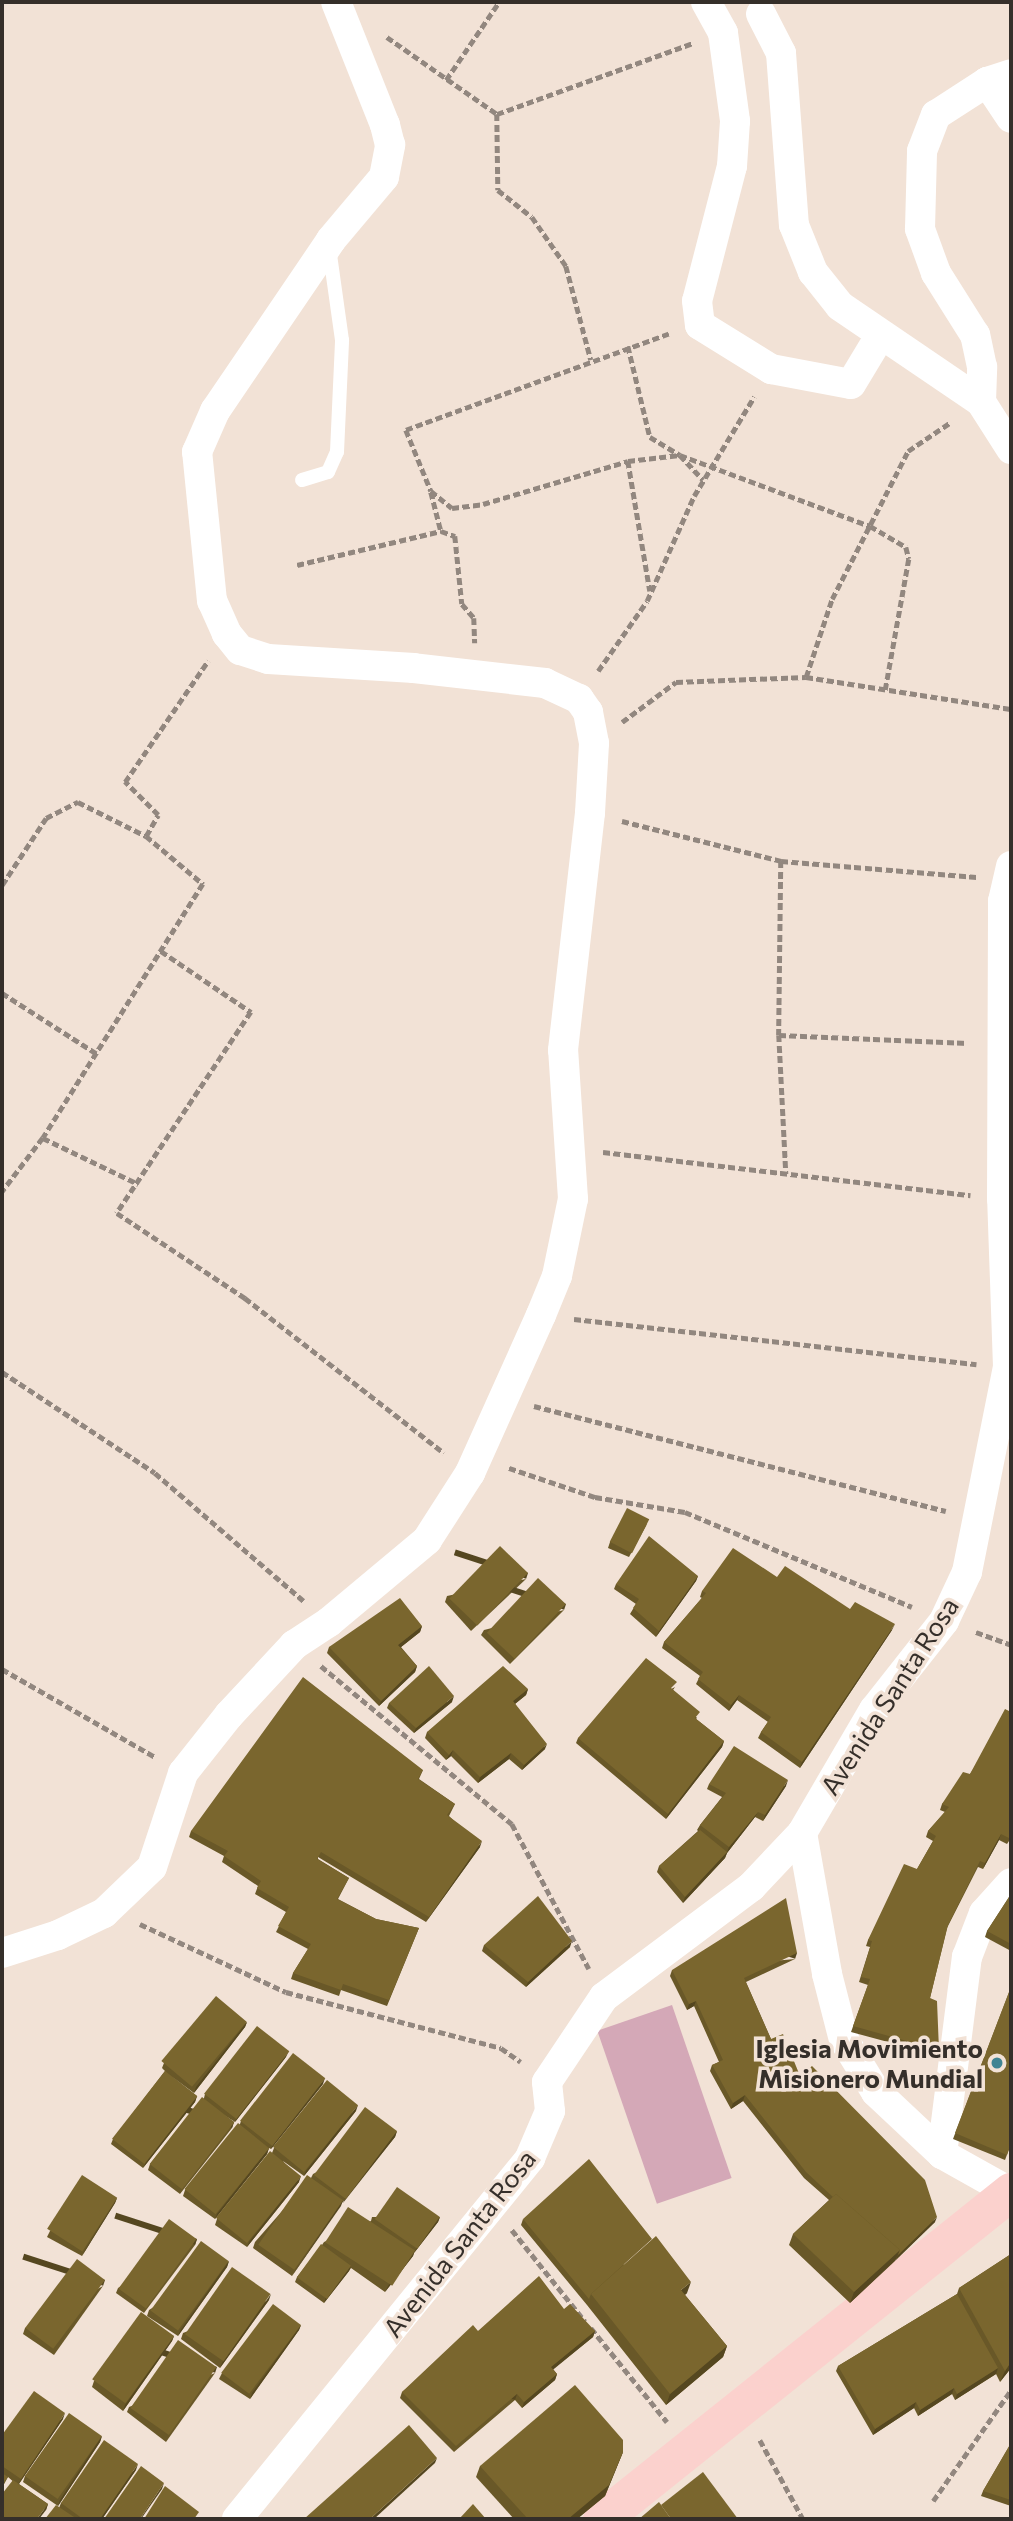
<!DOCTYPE html>
<html>
<head>
<meta charset="utf-8">
<style>
  body { margin:0 }
  #map { position:relative; width:1013px; height:2521px; overflow:hidden; background:#f2e2d6; font-family:Commissioner,sans-serif }
  div>[style] { position:absolute }
  [style*='--x'] { left:calc(var(--x)*1px); top:calc(var(--y)*1px); width:calc(var(--w)*1px); rotate:calc(var(--a)*1deg) }
  .green>* { inset:0; background:#d4a8b7; transform-origin:0 0 }
  .path>* { height:4.5px; margin-top:-2.25px; transform-origin:0; background:repeating-linear-gradient(90deg,#92877f 0 7px,transparent 0 10.5px) }
  .lane>* { height:14px; margin:-7px; padding:0 7px; transform-origin:7px; border-radius:7px; background:#fff }
  .street>* { height:30px; margin:-15px; padding:0 15px; transform-origin:15px; border-radius:15px; background:#fff }
  .secondary>* { height:38px; margin:-19px; padding:0 19px; transform-origin:19px; border-radius:19px; background:#fbd1cd }
  .wall>* { inset:0; background:#695828 }
  .shaded-wall>* { inset:0; background:#554720; transform-origin:0 0 }
  .building>* { inset:0; background:#7a662e; transform-origin:0 0 }
  .dots>* { width:19px; height:19px; translate:-50% -50%; box-sizing:border-box; border:4px solid #f2e2d6; border-radius:50% }
  span { translate:-50% -50%; white-space:nowrap; text-align:center; line-height:1.15; -webkit-text-stroke:7px #f2e2d6; paint-order:stroke }
  .street-label { font-size:26px; color:#352f2a }
  .poi-label { font-size:26px; color:#352f2a; font-weight:700 }
  .right { translate:-100% -50%; text-align:right }
  .frame { position:absolute; inset:0; border:4px solid #352f2a; pointer-events:none }
</style>
</head>
<body>
<div id="map">
  <div class="green">
    <i style="left:672px;top:2005px;width:183px;height:79px;rotate:71deg"></i>
  </div>
  <div class="path">
    <i style="--x:387;--y:37;--w:134;--a:35"></i>
    <i style="--x:497;--y:114;--w:76;--a:89.2"></i>
    <i style="--x:498;--y:190;--w:43;--a:38.5"></i>
    <i style="--x:532;--y:217;--w:60;--a:55.2"></i>
    <i style="--x:566;--y:266;--w:97;--a:75.1"></i>
    <i style="--x:446;--y:80;--w:94;--a:-55.8"></i>
    <i style="--x:497;--y:114;--w:208;--a:-19.9"></i>
    <i style="--x:669;--y:334;--w:280;--a:159.9"></i>
    <i style="--x:406;--y:430;--w:66;--a:67.7"></i>
    <i style="--x:431;--y:491;--w:27;--a:39"></i>
    <i style="--x:452;--y:508;--w:31;--a:-7"></i>
    <i style="--x:483;--y:504;--w:151;--a:-16.5"></i>
    <i style="--x:628;--y:461;--w:52;--a:-6.6"></i>
    <i style="--x:680;--y:455;--w:203;--a:20.5"></i>
    <i style="--x:870;--y:526;--w:42;--a:30.3"></i>
    <i style="--x:906;--y:547;--w:12;--a:76"></i>
    <i style="--x:909;--y:559;--w:135;--a:100.2"></i>
    <i style="--x:628;--y:346;--w:94;--a:76.4"></i>
    <i style="--x:650;--y:437;--w:35;--a:31"></i>
    <i style="--x:680;--y:455;--w:34;--a:47"></i>
    <i style="--x:628;--y:461;--w:132;--a:80.4"></i>
    <i style="--x:431;--y:492;--w:40;--a:75.6"></i>
    <i style="--x:297;--y:565;--w:148;--a:-13.3"></i>
    <i style="--x:441;--y:531;--w:15;--a:20"></i>
    <i style="--x:455;--y:536;--w:68;--a:84.1"></i>
    <i style="--x:462;--y:604;--w:18;--a:49"></i>
    <i style="--x:474;--y:618;--w:25;--a:88"></i>
    <i style="--x:598;--y:671;--w:85;--a:-55"></i>
    <i style="--x:647;--y:601;--w:115;--a:-65.9"></i>
    <i style="--x:694;--y:496;--w:116;--a:-58.8"></i>
    <i style="--x:806;--y:677;--w:82;--a:-71.6"></i>
    <i style="--x:832;--y:599;--w:166;--a:-62.8"></i>
    <i style="--x:908;--y:451;--w:52;--a:-34"></i>
    <i style="--x:622;--y:722;--w:67;--a:-36.5"></i>
    <i style="--x:676;--y:682;--w:130;--a:-2.2"></i>
    <i style="--x:806;--y:677;--w:207;--a:8.9"></i>
    <i style="--x:622;--y:821;--w:164;--a:14.1"></i>
    <i style="--x:781;--y:861;--w:196;--a:4.7"></i>
    <i style="--x:146;--y:836;--w:24;--a:-60"></i>
    <i style="--x:158;--y:815;--w:47;--a:-135"></i>
    <i style="--x:125;--y:782;--w:147;--a:-55.6"></i>
    <i style="--x:781;--y:861;--w:174;--a:90.7"></i>
    <i style="--x:779;--y:1035;--w:139;--a:87.1"></i>
    <i style="--x:2;--y:885;--w:80;--a:-56.7"></i>
    <i style="--x:46;--y:818;--w:36;--a:-27"></i>
    <i style="--x:78;--y:802;--w:76;--a:26.6"></i>
    <i style="--x:146;--y:836;--w:75;--a:40.1"></i>
    <i style="--x:203;--y:884;--w:300;--a:122.2"></i>
    <i style="--x:43;--y:1138;--w:68;--a:127.2"></i>
    <i style="--x:161;--y:951;--w:109;--a:34.1"></i>
    <i style="--x:251;--y:1012;--w:242;--a:123.7"></i>
    <i style="--x:117;--y:1213;--w:154;--a:33.6"></i>
    <i style="--x:245;--y:1298;--w:252;--a:37.9"></i>
    <i style="--x:2;--y:993;--w:112;--a:32.6"></i>
    <i style="--x:779;--y:1035;--w:189;--a:2.4"></i>
    <i style="--x:43;--y:1138;--w:106;--a:25.8"></i>
    <i style="--x:603;--y:1152;--w:370;--a:6.7"></i>
    <i style="--x:574;--y:1319;--w:405;--a:6.4"></i>
    <i style="--x:2;--y:1372;--w:183;--a:33.4"></i>
    <i style="--x:155;--y:1473;--w:196;--a:40.7"></i>
    <i style="--x:534;--y:1406;--w:425;--a:14.3"></i>
    <i style="--x:509;--y:1468;--w:91;--a:18.6"></i>
    <i style="--x:595;--y:1497;--w:91;--a:9.5"></i>
    <i style="--x:685;--y:1512;--w:246;--a:22.7"></i>
    <i style="--x:976;--y:1632;--w:37;--a:20"></i>
    <i style="--x:321;--y:1666;--w:248;--a:39.6"></i>
    <i style="--x:512;--y:1824;--w:164;--a:62"></i>
    <i style="--x:2;--y:1669;--w:177;--a:29.9"></i>
    <i style="--x:140;--y:1924;--w:161;--a:25"></i>
    <i style="--x:286;--y:1992;--w:222;--a:14.6"></i>
    <i style="--x:501;--y:2048;--w:24;--a:35"></i>
    <i style="--x:512;--y:2230;--w:117;--a:51.3"></i>
    <i style="--x:591;--y:2328;--w:121;--a:51"></i>
    <i style="--x:760;--y:2440;--w:90;--a:61.4"></i>
    <i style="--x:933;--y:2501;--w:136;--a:-54.9"></i>
  </div>
  <div class="lane">
    <i style="--x:302;--y:480;--w:27;--a:-17"></i>
    <i style="--x:328;--y:472;--w:22;--a:-66"></i>
    <i style="--x:337;--y:452;--w:112;--a:-87.4"></i>
    <i style="--x:342;--y:340;--w:93;--a:-98"></i>
  </div>
  <div class="street">
    <i style="--x:706;--y:2;--w:35;--a:61"></i>
    <i style="--x:723;--y:33;--w:89;--a:82.2"></i>
    <i style="--x:735;--y:121;--w:45;--a:93.8"></i>
    <i style="--x:732;--y:166;--w:139;--a:104.5"></i>
    <i style="--x:697;--y:301;--w:24;--a:83"></i>
    <i style="--x:700;--y:325;--w:84;--a:31.8"></i>
    <i style="--x:771;--y:369;--w:81;--a:10.6"></i>
    <i style="--x:851;--y:384;--w:56;--a:-58.9"></i>
    <i style="--x:761;--y:14;--w:44;--a:62.9"></i>
    <i style="--x:781;--y:53;--w:172;--a:85.7"></i>
    <i style="--x:794;--y:225;--w:51;--a:68"></i>
    <i style="--x:813;--y:272;--w:43;--a:51.5"></i>
    <i style="--x:840;--y:306;--w:171;--a:34.2"></i>
    <i style="--x:981;--y:402;--w:56;--a:57.4"></i>
    <i style="--x:987;--y:82;--w:43;--a:56.3"></i>
    <i style="--x:981;--y:402;--w:35;--a:-88"></i>
    <i style="--x:982;--y:367;--w:33;--a:-102"></i>
    <i style="--x:975;--y:335;--w:73;--a:-122.2"></i>
    <i style="--x:936;--y:273;--w:47;--a:-110"></i>
    <i style="--x:920;--y:229;--w:78;--a:-88.5"></i>
    <i style="--x:922;--y:151;--w:39;--a:-69"></i>
    <i style="--x:936;--y:115;--w:61;--a:-32.9"></i>
    <i style="--x:987;--y:82;--w:25;--a:-18"></i>
    <i style="--x:802;--y:1833;--w:143;--a:79.9"></i>
    <i style="--x:827;--y:1974;--w:68;--a:75.6"></i>
    <i style="--x:844;--y:2040;--w:61;--a:58.4"></i>
    <i style="--x:876;--y:2092;--w:91;--a:43.2"></i>
    <i style="--x:942;--y:2154;--w:78;--a:29.2"></i>
    <i style="--x:2;--y:1953;--w:59;--a:-17.8"></i>
    <i style="--x:58;--y:1935;--w:51;--a:-25.6"></i>
    <i style="--x:104;--y:1913;--w:66;--a:-43.8"></i>
    <i style="--x:152;--y:1867;--w:99;--a:-71.7"></i>
    <i style="--x:183;--y:1773;--w:74;--a:-51.6"></i>
    <i style="--x:229;--y:1715;--w:96;--a:-47.1"></i>
    <i style="--x:294;--y:1645;--w:42;--a:-33.3"></i>
    <i style="--x:329;--y:1622;--w:128;--a:-39.9"></i>
    <i style="--x:427;--y:1540;--w:80;--a:-57.3"></i>
    <i style="--x:470;--y:1473;--w:173;--a:-65.8"></i>
    <i style="--x:541;--y:1315;--w:42;--a:-67.7"></i>
    <i style="--x:557;--y:1276;--w:79;--a:-78.3"></i>
    <i style="--x:573;--y:1199;--w:149;--a:-93.8"></i>
    <i style="--x:563;--y:1050;--w:239;--a:-83.5"></i>
    <i style="--x:590;--y:813;--w:70;--a:-86.7"></i>
    <i style="--x:594;--y:743;--w:32;--a:-101"></i>
    <i style="--x:588;--y:712;--w:16;--a:-125"></i>
    <i style="--x:579;--y:699;--w:38;--a:-155"></i>
    <i style="--x:545;--y:683;--w:132;--a:-173.5"></i>
    <i style="--x:414;--y:668;--w:146;--a:-176.5"></i>
    <i style="--x:268;--y:659;--w:29;--a:-162"></i>
    <i style="--x:240;--y:650;--w:21;--a:-129"></i>
    <i style="--x:227;--y:634;--w:36;--a:-114"></i>
    <i style="--x:212;--y:601;--w:150;--a:-95.7"></i>
    <i style="--x:197;--y:452;--w:45;--a:-66.3"></i>
    <i style="--x:215;--y:411;--w:207;--a:-55.8"></i>
    <i style="--x:331;--y:240;--w:82;--a:-49.9"></i>
    <i style="--x:384;--y:177;--w:33;--a:-79"></i>
    <i style="--x:390;--y:145;--w:21;--a:-104"></i>
    <i style="--x:385;--y:125;--w:132;--a:-111.7"></i>
    <i style="--x:942;--y:2154;--w:199;--a:-82.8"></i>
    <i style="--x:967;--y:1957;--w:47;--a:-68.9"></i>
    <i style="--x:984;--y:1913;--w:40;--a:-48"></i>
    <i style="--x:237;--y:2519;--w:465;--a:-50.9"></i>
    <i style="--x:530;--y:2158;--w:51;--a:-66.9"></i>
    <i style="--x:550;--y:2111;--w:29;--a:-96"></i>
    <i style="--x:547;--y:2082;--w:102;--a:-56.2"></i>
    <i style="--x:604;--y:1997;--w:184;--a:-36.8"></i>
    <i style="--x:751;--y:1887;--w:74;--a:-46.6"></i>
    <i style="--x:802;--y:1833;--w:143;--a:-59.7"></i>
    <i style="--x:874;--y:1710;--w:113;--a:-51.8"></i>
    <i style="--x:944;--y:1621;--w:54;--a:-64.9"></i>
    <i style="--x:967;--y:1572;--w:209;--a:-78.7"></i>
    <i style="--x:1008;--y:1367;--w:168;--a:-92"></i>
    <i style="--x:1002;--y:1199;--w:298;--a:-89.8"></i>
    <i style="--x:1003;--y:901;--w:36;--a:-77"></i>
  </div>
  <div class="secondary">
    <i style="--x:602;--y:2519;--w:524;--a:-38.64"></i>
  </div>
  <div class="wall">
    <i style="clip-path:polygon(647px 1524px,629px 1557px,608px 1548px,610px 1542px)"></i>
    <i style="clip-path:polygon(698px 1576px,696px 1581px,656px 1637px,630px 1614px,636px 1604px,614px 1589px,616px 1584px)"></i>
    <i style="clip-path:polygon(777px 1577px,892px 1630px,800px 1768px,758px 1738px,761px 1732px,768px 1722px,737px 1700px,729px 1711px,696px 1684px,700px 1676px,662px 1648px,664px 1642px,702px 1598px,700px 1597px,702px 1591px)"></i>
    <i style="clip-path:polygon(526px 1579px,471px 1631px,445px 1602px,447px 1596px)"></i>
    <i style="clip-path:polygon(564px 1610px,510px 1664px,481px 1635px,484px 1630px)"></i>
    <i style="clip-path:polygon(422px 1626px,420px 1632px,401px 1647px,417px 1666px,415px 1672px,379px 1706px,327px 1653px,329px 1647px)"></i>
    <i style="clip-path:polygon(675px 1687px,673px 1690px,697px 1718px,696px 1719px,724px 1741px,722px 1747px,666px 1819px,576px 1743px,578px 1738px)"></i>
    <i style="clip-path:polygon(528px 1689px,526px 1695px,515px 1704px,545px 1749px,522px 1770px,509px 1759px,478px 1783px,451px 1756px,446px 1760px,425px 1738px,427px 1732px)"></i>
    <i style="clip-path:polygon(452px 1702px,414px 1733px,387px 1708px,389px 1703px)"></i>
    <i style="clip-path:polygon(1011px 1712px,1011px 1838px,1007px 1844px,999px 1840px,983px 1869px,978px 1867px,947px 1928px,930px 1998px,939px 2050px,936px 2055px,851px 2032px,868px 1985px,859px 1982px,870px 1947px,866px 1946px,868px 1940px,917px 1869px,933px 1841px,926px 1837px,928px 1831px,945px 1812px,940px 1810px,942px 1804px,970px 1774px)"></i>
    <i style="clip-path:polygon(423px 1770px,419px 1779px,455px 1804px,449px 1816px,480px 1847px,426px 1922px,318px 1857px,318px 1859px,349px 1878px,338px 1899px,376px 1919px,419px 1928px,387px 2006px,341px 1990px,339px 1996px,291px 1979px,293px 1973px,308px 1949px,276px 1932px,286px 1912px,255px 1894px,258px 1886px,222px 1862px,224px 1856px,189px 1837px,191px 1831px)"></i>
    <i style="clip-path:polygon(709px 1784px,786px 1786px,763px 1821px,755px 1817px,727px 1853px,725px 1858px,683px 1903px,657px 1872px,659px 1866px,698px 1831px,697px 1830px,700px 1825px,722px 1797px,707px 1789px)"></i>
    <i style="clip-path:polygon(1011px 1894px,1011px 1951px,985px 1937px,987px 1931px)"></i>
    <i style="clip-path:polygon(484px 1945px,570px 1947px,526px 1987px,482px 1951px)"></i>
    <i style="clip-path:polygon(795px 1959px,746px 1982px,771px 2039px,800px 2076px,935px 2222px,850px 2303px,789px 2245px,793px 2234px,829px 2200px,804px 2178px,743px 2101px,731px 2109px,710px 2071px,712px 2065px,719px 2062px,694px 2006px,687px 2010px,670px 1976px,672px 1970px)"></i>
    <i style="clip-path:polygon(1011px 1987px,1011px 2144px,1005px 2160px,953px 2139px)"></i>
    <i style="clip-path:polygon(247px 2022px,245px 2027px,194px 2093px,171px 2076px,197px 2096px,195px 2102px,143px 2168px,111px 2144px,113px 2139px,165px 2071px,162px 2068px,164px 2063px)"></i>
    <i style="clip-path:polygon(286px 2057px,235px 2122px,224px 2115px,234px 2122px,232px 2128px,180px 2194px,148px 2170px,150px 2164px,204px 2098px,205px 2094px)"></i>
    <i style="clip-path:polygon(323px 2084px,271px 2149px,269px 2148px,267px 2154px,215px 2219px,183px 2196px,185px 2190px,240px 2124px,241px 2121px)"></i>
    <i style="clip-path:polygon(356px 2111px,304px 2176px,283px 2161px,299px 2182px,247px 2247px,215px 2225px,217px 2219px,272px 2153px,274px 2148px)"></i>
    <i style="clip-path:polygon(397px 2131px,395px 2137px,342px 2203px,292px 2276px,253px 2248px,255px 2242px,311px 2178px,313px 2174px)"></i>
    <i style="clip-path:polygon(117px 2198px,115px 2203px,82px 2256px,47px 2237px,50px 2231px)"></i>
    <i style="clip-path:polygon(372px 2217px,440px 2217px,438px 2222px,414px 2253px,413px 2256px,385px 2292px,351px 2268px,349px 2271px,324px 2303px,295px 2282px,297px 2277px,322px 2245px,324px 2242px,371px 2221px)"></i>
    <i style="clip-path:polygon(523px 2219px,687px 2293px,685px 2295px,727px 2346px,723px 2357px,666px 2405px,587px 2305px,521px 2225px)"></i>
    <i style="clip-path:polygon(197px 2239px,195px 2245px,144px 2313px,116px 2293px,118px 2288px)"></i>
    <i style="clip-path:polygon(1011px 2254px,1011px 2368px,1000px 2382px,996px 2374px,955px 2400px,952px 2394px,918px 2416px,914px 2408px,873px 2435px,836px 2371px,838px 2366px,957px 2294px,959px 2288px)"></i>
    <i style="clip-path:polygon(229px 2261px,227px 2267px,178px 2336px,147px 2316px,149px 2310px)"></i>
    <i style="clip-path:polygon(103px 2286px,54px 2355px,23px 2334px,25px 2328px)"></i>
    <i style="clip-path:polygon(269px 2300px,220px 2368px,181px 2339px,183px 2333px)"></i>
    <i style="clip-path:polygon(564px 2309px,595px 2331px,593px 2337px,553px 2369px,557px 2374px,555px 2380px,522px 2408px,515px 2400px,454px 2452px,400px 2398px,402px 2392px,478px 2331px)"></i>
    <i style="clip-path:polygon(301px 2325px,299px 2330px,250px 2399px,219px 2379px,222px 2373px)"></i>
    <i style="clip-path:polygon(174px 2336px,172px 2341px,123px 2411px,92px 2387px,94px 2381px)"></i>
    <i style="clip-path:polygon(215px 2373px,166px 2442px,127px 2412px,129px 2407px)"></i>
    <i style="clip-path:polygon(63px 2419px,19px 2484px,48px 2504px,46px 2510px,8px 2477px,2px 2488px,2px 2435px)"></i>
    <i style="clip-path:polygon(102px 2436px,100px 2442px,58px 2506px,23px 2482px,25px 2476px)"></i>
    <i style="clip-path:polygon(1011px 2443px,1011px 2506px,981px 2496px,983px 2491px)"></i>
    <i style="clip-path:polygon(623px 2452px,605px 2496px,577px 2519px,514px 2519px,476px 2477px,480px 2466px)"></i>
    <i style="clip-path:polygon(136px 2470px,102px 2519px,45px 2519px,59px 2508px,61px 2503px)"></i>
  </div>
  <div class="shaded-wall">
    <i style="left:528px;top:1573px;width:6px;height:76px;rotate:108deg"></i>
    <i style="clip-path:polygon(698px 1576px,696px 1581px,656px 1637px,659px 1631px)"></i>
    <i style="left:566px;top:1604px;width:6px;height:76px;rotate:108deg"></i>
    <i style="clip-path:polygon(895px 1624px,892px 1630px,800px 1768px,802px 1762px)"></i>
    <i style="clip-path:polygon(422px 1626px,420px 1632px,396px 1651px,398px 1645px)"></i>
    <i style="clip-path:polygon(417px 1666px,415px 1672px,379px 1706px,381px 1701px)"></i>
    <i style="clip-path:polygon(528px 1689px,526px 1695px,511px 1707px,513px 1701px)"></i>
    <i style="clip-path:polygon(739px 1695px,737px 1700px,729px 1711px,731px 1705px)"></i>
    <i style="clip-path:polygon(454px 1696px,452px 1702px,414px 1733px,416px 1728px)"></i>
    <i style="clip-path:polygon(724px 1741px,722px 1747px,666px 1819px,668px 1814px)"></i>
    <i style="clip-path:polygon(547px 1744px,545px 1749px,522px 1770px,524px 1765px)"></i>
    <i style="clip-path:polygon(453px 1750px,451px 1756px,446px 1760px,449px 1755px)"></i>
    <i style="clip-path:polygon(511px 1753px,509px 1759px,478px 1783px,480px 1777px)"></i>
    <i style="clip-path:polygon(788px 1780px,786px 1786px,763px 1821px,765px 1815px)"></i>
    <i style="clip-path:polygon(758px 1812px,755px 1817px,727px 1853px,725px 1858px,683px 1903px,685px 1897px,727px 1852px,729px 1847px)"></i>
    <i style="clip-path:polygon(1001px 1834px,999px 1840px,983px 1869px,985px 1863px)"></i>
    <i style="clip-path:polygon(482px 1841px,480px 1847px,426px 1922px,429px 1917px)"></i>
    <i style="clip-path:polygon(572px 1941px,570px 1947px,526px 1987px,528px 1982px)"></i>
    <i style="left:797px;top:1953px;width:6px;height:59px;rotate:108deg"></i>
    <i style="clip-path:polygon(696px 2001px,694px 2006px,687px 2010px,689px 2004px)"></i>
    <i style="clip-path:polygon(247px 2022px,245px 2027px,194px 2093px,196px 2087px)"></i>
    <i style="clip-path:polygon(289px 2051px,286px 2057px,235px 2122px,237px 2117px)"></i>
    <i style="clip-path:polygon(325px 2078px,323px 2084px,271px 2149px,273px 2144px)"></i>
    <i style="clip-path:polygon(745px 2095px,743px 2101px,731px 2109px,733px 2103px)"></i>
    <i style="clip-path:polygon(197px 2096px,195px 2102px,143px 2168px,146px 2162px)"></i>
    <i style="clip-path:polygon(358px 2105px,356px 2111px,304px 2176px,306px 2171px)"></i>
    <i style="left:234px;top:2122px;width:6px;height:84px;rotate:108deg"></i>
    <i style="clip-path:polygon(397px 2131px,395px 2137px,343px 2203px,345px 2198px)"></i>
    <i style="clip-path:polygon(269px 2148px,267px 2154px,215px 2219px,217px 2214px)"></i>
    <i style="clip-path:polygon(301px 2176px,299px 2182px,247px 2247px,249px 2242px)"></i>
    <i style="clip-path:polygon(117px 2198px,115px 2203px,82px 2256px,85px 2250px)"></i>
    <i style="clip-path:polygon(343px 2200px,341px 2206px,292px 2276px,295px 2271px)"></i>
    <i style="clip-path:polygon(440px 2217px,438px 2222px,414px 2253px,417px 2247px)"></i>
    <i style="clip-path:polygon(937px 2217px,935px 2222px,895px 2261px,898px 2255px)"></i>
    <i style="left:197px;top:2239px;width:6px;height:85px;rotate:108deg"></i>
    <i style="clip-path:polygon(415px 2250px,413px 2256px,385px 2292px,388px 2286px)"></i>
    <i style="clip-path:polygon(900px 2250px,895px 2261px,850px 2303px,854px 2292px)"></i>
    <i style="clip-path:polygon(229px 2261px,227px 2267px,178px 2336px,180px 2331px)"></i>
    <i style="clip-path:polygon(351px 2266px,349px 2271px,324px 2303px,326px 2297px)"></i>
    <i style="left:105px;top:2280px;width:6px;height:85px;rotate:108deg"></i>
    <i style="clip-path:polygon(691px 2282px,687px 2293px,677px 2301px,681px 2290px)"></i>
    <i style="clip-path:polygon(271px 2294px,269px 2300px,220px 2368px,222px 2363px)"></i>
    <i style="clip-path:polygon(301px 2325px,299px 2330px,250px 2399px,252px 2393px)"></i>
    <i style="clip-path:polygon(595px 2331px,593px 2337px,549px 2373px,551px 2367px)"></i>
    <i style="clip-path:polygon(174px 2336px,172px 2341px,123px 2411px,125px 2405px)"></i>
    <i style="clip-path:polygon(727px 2346px,723px 2357px,666px 2405px,670px 2394px)"></i>
    <i style="clip-path:polygon(1011px 2362px,1011px 2368px,1000px 2382px,1005px 2371px)"></i>
    <i style="left:217px;top:2367px;width:6px;height:85px;rotate:108deg"></i>
    <i style="clip-path:polygon(998px 2368px,996px 2374px,955px 2400px,957px 2394px)"></i>
    <i style="clip-path:polygon(557px 2374px,555px 2380px,522px 2408px,524px 2402px)"></i>
    <i style="clip-path:polygon(954px 2388px,952px 2394px,918px 2416px,920px 2410px)"></i>
    <i style="left:517px;top:2394px;width:6px;height:80px;rotate:108deg"></i>
    <i style="clip-path:polygon(916px 2402px,914px 2408px,873px 2435px,875px 2429px)"></i>
    <i style="clip-path:polygon(65px 2413px,63px 2419px,18px 2485px,21px 2479px)"></i>
    <i style="clip-path:polygon(102px 2436px,100px 2442px,58px 2506px,60px 2500px)"></i>
    <i style="clip-path:polygon(623px 2452px,605px 2496px,577px 2519px,568px 2519px)"></i>
    <i style="clip-path:polygon(437px 2458px,435px 2463px,374px 2519px,370px 2519px)"></i>
    <i style="clip-path:polygon(138px 2464px,136px 2470px,102px 2519px,100px 2519px)"></i>
    <i style="clip-path:polygon(164px 2483px,162px 2489px,141px 2519px,140px 2519px)"></i>
    <i style="clip-path:polygon(48px 2504px,46px 2510px,39px 2519px,37px 2519px)"></i>
  </div>
  <div class="building">
    <i style="left:627px;top:1508px;width:25px;height:38px;rotate:27deg"></i>
    <i style="clip-path:polygon(649px 1536px,698px 1576px,659px 1631px,633px 1608px,639px 1599px,616px 1584px)"></i>
    <i style="left:500px;top:1546px;width:39px;height:73px;rotate:44deg"></i>
    <i style="clip-path:polygon(733px 1548px,777px 1577px,785px 1566px,850px 1609px,855px 1602px,895px 1624px,802px 1762px,761px 1732px,771px 1717px,739px 1695px,731px 1705px,698px 1679px,703px 1672px,664px 1642px,706px 1593px,702px 1591px)"></i>
    <i style="left:538px;top:1578px;width:38px;height:75px;rotate:43deg"></i>
    <i style="clip-path:polygon(400px 1598px,422px 1626px,398px 1645px,417px 1666px,381px 1701px,329px 1647px)"></i>
    <i style="clip-path:polygon(646px 1658px,677px 1682px,671px 1688px,700px 1712px,695px 1718px,724px 1741px,668px 1814px,578px 1738px)"></i>
    <i style="clip-path:polygon(429px 1666px,454px 1696px,416px 1728px,389px 1703px)"></i>
    <i style="clip-path:polygon(503px 1666px,528px 1689px,513px 1701px,547px 1744px,524px 1765px,511px 1753px,480px 1777px,453px 1750px,449px 1755px,427px 1732px)"></i>
    <i style="clip-path:polygon(303px 1677px,423px 1770px,418px 1779px,455px 1804px,447px 1815px,482px 1841px,429px 1917px,321px 1852px,317px 1859px,349px 1878px,337px 1899px,376px 1919px,419px 1928px,389px 2000px,343px 1984px,341px 1990px,293px 1973px,311px 1944px,278px 1926px,289px 1907px,257px 1888px,261px 1881px,224px 1856px,228px 1851px,191px 1831px)"></i>
    <i style="clip-path:polygon(1005px 1709px,1011px 1712px,1011px 1835px,1009px 1838px,1001px 1834px,985px 1863px,980px 1861px,948px 1925px,930px 1998px,937px 2001px,939px 2050px,853px 2026px,870px 1979px,861px 1977px,872px 1941px,868px 1940px,904px 1864px,917px 1869px,936px 1836px,928px 1831px,949px 1807px,942px 1804px,963px 1772px,970px 1774px)"></i>
    <i style="clip-path:polygon(734px 1746px,788px 1780px,765px 1815px,758px 1812px,729px 1847px,700px 1825px,726px 1793px,709px 1784px)"></i>
    <i style="clip-path:polygon(700px 1830px,727px 1852px,685px 1897px,659px 1866px)"></i>
    <i style="clip-path:polygon(1011px 1894px,1011px 1944px,987px 1931px)"></i>
    <i style="clip-path:polygon(538px 1896px,572px 1941px,528px 1982px,484px 1945px)"></i>
    <i style="clip-path:polygon(786px 1898px,797px 1953px,744px 1978px,771px 2039px,783px 2034px,800px 2076px,812px 2066px,925px 2180px,937px 2217px,898px 2255px,900px 2250px,836px 2194px,833px 2197px,806px 2172px,745px 2095px,733px 2103px,712px 2065px,723px 2060px,696px 2001px,689px 2004px,672px 1970px)"></i>
    <i style="clip-path:polygon(1011px 1987px,1011px 2143px,1007px 2155px,955px 2133px)"></i>
    <i style="left:216px;top:1996px;width:40px;height:85px;rotate:40deg"></i>
    <i style="left:257px;top:2026px;width:41px;height:86px;rotate:38deg"></i>
    <i style="left:293px;top:2053px;width:41px;height:86px;rotate:38deg"></i>
    <i style="left:165px;top:2071px;width:41px;height:86px;rotate:38deg"></i>
    <i style="left:327px;top:2080px;width:40px;height:86px;rotate:39deg"></i>
    <i style="left:202px;top:2097px;width:41px;height:85px;rotate:38deg"></i>
    <i style="left:365px;top:2107px;width:40px;height:85px;rotate:37deg"></i>
    <i style="left:238px;top:2123px;width:40px;height:85px;rotate:39deg"></i>
    <i style="left:270px;top:2151px;width:40px;height:86px;rotate:39deg"></i>
    <i style="clip-path:polygon(589px 2159px,652px 2239px,591px 2294px,589px 2299px,523px 2219px)"></i>
    <i style="left:82px;top:2175px;width:42px;height:64px;rotate:33deg"></i>
    <i style="left:307px;top:2175px;width:44px;height:85px;rotate:35deg"></i>
    <i style="left:397px;top:2187px;width:52px;height:39px;rotate:35deg"></i>
    <i style="clip-path:polygon(836px 2194px,900px 2250px,854px 2292px,793px 2234px)"></i>
    <i style="left:348px;top:2207px;width:80px;height:42px;rotate:33deg"></i>
    <i style="left:169px;top:2219px;width:34px;height:86px;rotate:36deg"></i>
    <i style="clip-path:polygon(656px 2236px,691px 2282px,681px 2290px,727px 2346px,670px 2394px,591px 2294px)"></i>
    <i style="left:201px;top:2241px;width:34px;height:86px;rotate:36deg"></i>
    <i style="left:321px;top:2244px;width:37px;height:41px;rotate:36deg"></i>
    <i style="clip-path:polygon(1011px 2254px,1011px 2362px,1005px 2371px,959px 2288px)"></i>
    <i style="left:77px;top:2259px;width:35px;height:86px;rotate:37deg"></i>
    <i style="left:232px;top:2267px;width:47px;height:82px;rotate:35deg"></i>
    <i style="clip-path:polygon(539px 2276px,564px 2309px,570px 2304px,595px 2331px,551px 2367px,557px 2374px,524px 2402px,517px 2394px,456px 2446px,402px 2392px,473px 2325px,478px 2331px)"></i>
    <i style="clip-path:polygon(957px 2294px,998px 2368px,957px 2394px,954px 2388px,920px 2410px,916px 2402px,875px 2429px,838px 2366px)"></i>
    <i style="left:273px;top:2304px;width:35px;height:86px;rotate:37deg"></i>
    <i style="left:141px;top:2312px;width:41px;height:83px;rotate:36deg"></i>
    <i style="left:178px;top:2340px;width:47px;height:83px;rotate:35deg"></i>
    <i style="clip-path:polygon(575px 2385px,623px 2440px,623px 2452px,609px 2485px,568px 2519px,528px 2519px,480px 2466px)"></i>
    <i style="clip-path:polygon(34px 2391px,65px 2413px,21px 2479px,2px 2466px,2px 2435px)"></i>
    <i style="left:69px;top:2413px;width:40px;height:77px;rotate:35deg"></i>
    <i style="clip-path:polygon(409px 2425px,437px 2458px,370px 2519px,304px 2519px)"></i>
    <i style="clip-path:polygon(104px 2440px,138px 2464px,100px 2519px,83px 2519px,61px 2503px)"></i>
    <i style="clip-path:polygon(1011px 2443px,1011px 2500px,983px 2491px)"></i>
    <i style="clip-path:polygon(141px 2466px,164px 2483px,140px 2519px,104px 2519px)"></i>
    <i style="clip-path:polygon(703px 2472px,738px 2519px,671px 2519px,661px 2505px)"></i>
    <i style="clip-path:polygon(2px 2473px,8px 2477px,2px 2485px)"></i>
    <i style="clip-path:polygon(13px 2480px,48px 2504px,37px 2519px,2px 2519px,2px 2494px)"></i>
    <i style="clip-path:polygon(165px 2486px,199px 2512px,194px 2519px,144px 2519px)"></i>
    <i style="clip-path:polygon(659px 2502px,671px 2519px,639px 2519px)"></i>
    <i style="clip-path:polygon(473px 2504px,486px 2519px,459px 2519px)"></i>
    <i style="clip-path:polygon(56px 2505px,77px 2519px,45px 2519px)"></i>
  </div>
  <div class="dots">
    <i style="left:997px;top:2063px;background:#408493"></i>
  </div>
  <div class="street-label">
    <span style="left:889px;top:1696px;rotate:-57deg">Avenida Santa Rosa</span>
    <span style="left:459px;top:2243px;rotate:-52deg">Avenida Santa Rosa</span>
  </div>
  <div class="poi-label">
    <span class="right" style="left:983px;top:2063px">Iglesia Movimiento<br>Misionero Mundial</span>
  </div>
  <div class="frame"></div>
</div>
</body>
</html>
